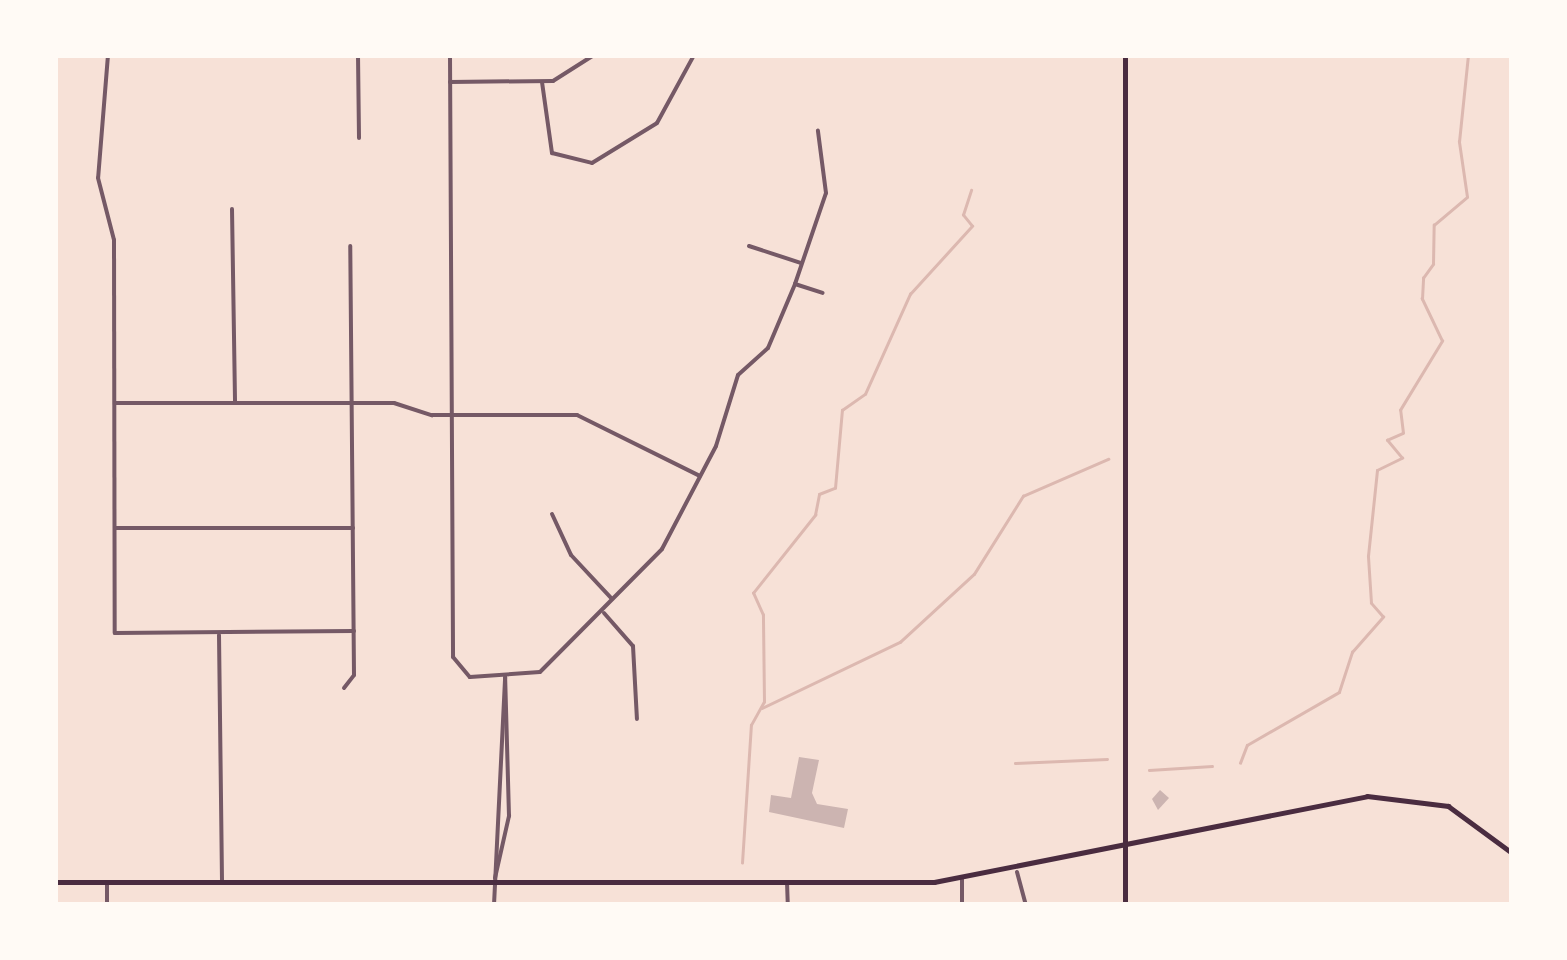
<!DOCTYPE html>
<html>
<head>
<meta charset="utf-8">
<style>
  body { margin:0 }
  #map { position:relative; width:1567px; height:960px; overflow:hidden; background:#f7e1d7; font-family:Inter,sans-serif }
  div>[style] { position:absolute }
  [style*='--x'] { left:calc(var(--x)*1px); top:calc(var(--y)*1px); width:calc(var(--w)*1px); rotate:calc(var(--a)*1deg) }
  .stream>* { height:2.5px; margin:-1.25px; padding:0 1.25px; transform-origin:1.25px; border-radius:1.25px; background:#dcb8b0 }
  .building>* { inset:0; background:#ccb4b1 }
  .minor>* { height:4px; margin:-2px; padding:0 2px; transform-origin:2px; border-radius:2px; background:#755966 }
  .secondary>* { height:5px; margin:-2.5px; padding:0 2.5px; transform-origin:2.5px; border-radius:2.5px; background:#4a2c40 }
  .primary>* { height:5px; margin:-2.5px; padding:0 2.5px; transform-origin:2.5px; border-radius:2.5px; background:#4a2c40 }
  span { translate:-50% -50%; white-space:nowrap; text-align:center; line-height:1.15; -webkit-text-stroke:10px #fffaf5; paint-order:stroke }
  .frame { position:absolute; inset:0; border:58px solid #fffaf5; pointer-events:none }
</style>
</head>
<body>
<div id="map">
  <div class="stream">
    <i style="--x:762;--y:708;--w:153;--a:-25.6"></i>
    <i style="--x:900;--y:642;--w:100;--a:-42.6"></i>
    <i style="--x:974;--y:574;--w:92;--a:-57.9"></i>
    <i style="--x:1023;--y:496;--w:93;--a:-23.5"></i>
    <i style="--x:1015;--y:763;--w:92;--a:-2.5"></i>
    <i style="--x:1240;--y:763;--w:19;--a:-69"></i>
    <i style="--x:1247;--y:745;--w:106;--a:-29.9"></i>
    <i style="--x:1339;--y:692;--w:42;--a:-72"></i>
    <i style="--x:1352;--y:652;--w:47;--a:-48.5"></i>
    <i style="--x:1383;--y:617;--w:18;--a:-131"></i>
    <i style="--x:1371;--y:603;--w:47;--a:-93.7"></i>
    <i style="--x:1368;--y:556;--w:86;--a:-84"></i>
    <i style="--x:1377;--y:470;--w:28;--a:-26"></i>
    <i style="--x:1402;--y:458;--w:23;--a:-130"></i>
    <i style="--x:1387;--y:440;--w:17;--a:-24"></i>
    <i style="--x:1403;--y:433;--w:23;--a:-97"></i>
    <i style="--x:1400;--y:410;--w:81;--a:-58.7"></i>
    <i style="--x:1442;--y:341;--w:47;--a:-115.5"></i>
    <i style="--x:1422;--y:299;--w:21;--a:-87"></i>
    <i style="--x:1423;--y:278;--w:17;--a:-54"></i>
    <i style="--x:1433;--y:264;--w:39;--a:-89"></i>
    <i style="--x:1434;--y:225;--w:43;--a:-40.3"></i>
    <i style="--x:1467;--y:197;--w:56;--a:-98.3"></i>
    <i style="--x:1459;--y:142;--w:87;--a:-84.1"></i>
    <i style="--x:1149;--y:770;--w:63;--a:-3.6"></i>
    <i style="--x:742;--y:863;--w:138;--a:-86.3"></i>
    <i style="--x:751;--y:725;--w:26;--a:-61"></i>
    <i style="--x:764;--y:702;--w:87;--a:-90.7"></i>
    <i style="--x:763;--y:615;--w:24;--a:-114"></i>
    <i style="--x:753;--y:593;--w:100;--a:-51.5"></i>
    <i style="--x:815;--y:515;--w:21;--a:-79"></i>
    <i style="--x:819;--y:494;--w:17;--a:-21"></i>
    <i style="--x:835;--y:488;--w:78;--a:-84.9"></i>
    <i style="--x:842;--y:410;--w:28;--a:-35"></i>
    <i style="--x:865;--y:394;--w:110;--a:-65.8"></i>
    <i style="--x:910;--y:294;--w:92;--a:-47.6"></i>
    <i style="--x:972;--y:226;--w:14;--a:-129"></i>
    <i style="--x:963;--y:215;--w:26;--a:-72"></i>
  </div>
  <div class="building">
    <i style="clip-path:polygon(799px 757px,819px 760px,812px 793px,817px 804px,848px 809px,844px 828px,769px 812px,771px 795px,791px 798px)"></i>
    <i style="clip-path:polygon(1160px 790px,1169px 798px,1158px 810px,1152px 799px)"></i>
  </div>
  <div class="minor">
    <i style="--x:108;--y:55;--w:123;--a:94.6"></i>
    <i style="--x:98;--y:178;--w:64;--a:75.5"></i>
    <i style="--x:114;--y:240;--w:393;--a:89.9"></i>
    <i style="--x:115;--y:633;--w:239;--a:-0.5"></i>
    <i style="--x:358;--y:55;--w:83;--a:89.3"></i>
    <i style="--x:450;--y:55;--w:602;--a:89.71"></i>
    <i style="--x:453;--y:657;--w:26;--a:50"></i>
    <i style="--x:470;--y:677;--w:70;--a:-4.1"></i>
    <i style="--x:540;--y:672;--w:173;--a:-45.2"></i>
    <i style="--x:662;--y:549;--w:116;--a:-62.3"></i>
    <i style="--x:716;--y:446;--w:74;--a:-72.8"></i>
    <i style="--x:738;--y:375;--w:40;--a:-42"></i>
    <i style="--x:768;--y:348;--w:69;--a:-67.1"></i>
    <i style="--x:795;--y:284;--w:96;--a:-71.2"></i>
    <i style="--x:826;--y:193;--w:63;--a:-97.4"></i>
    <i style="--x:450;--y:82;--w:103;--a:-0.6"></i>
    <i style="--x:553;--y:81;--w:49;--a:-32.4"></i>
    <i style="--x:542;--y:82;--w:72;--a:82"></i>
    <i style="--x:552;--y:153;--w:41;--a:14"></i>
    <i style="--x:592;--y:163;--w:76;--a:-31.6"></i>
    <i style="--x:657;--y:123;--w:77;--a:-61.4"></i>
    <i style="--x:232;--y:209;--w:194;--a:89.1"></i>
    <i style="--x:749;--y:246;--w:55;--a:18.1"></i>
    <i style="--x:795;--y:284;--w:29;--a:18"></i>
    <i style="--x:116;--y:403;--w:278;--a:0"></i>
    <i style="--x:394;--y:403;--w:40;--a:18"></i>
    <i style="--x:432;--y:415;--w:145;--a:0"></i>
    <i style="--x:577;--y:415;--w:137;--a:26.4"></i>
    <i style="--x:552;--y:514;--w:45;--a:65.1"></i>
    <i style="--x:571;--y:555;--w:60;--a:47"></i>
    <i style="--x:115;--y:528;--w:238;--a:0"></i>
    <i style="--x:604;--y:613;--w:44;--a:48.7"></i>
    <i style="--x:633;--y:646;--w:73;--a:86.9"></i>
    <i style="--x:219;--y:635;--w:245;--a:89.3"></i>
    <i style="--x:344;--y:688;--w:16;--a:-52"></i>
    <i style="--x:354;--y:675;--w:429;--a:-90.5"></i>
    <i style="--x:1017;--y:872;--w:34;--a:75"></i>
    <i style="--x:495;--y:878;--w:64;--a:-77.3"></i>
    <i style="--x:509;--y:816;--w:139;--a:-91.6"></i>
    <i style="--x:962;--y:879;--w:26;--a:90"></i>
    <i style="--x:107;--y:882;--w:23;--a:90"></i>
    <i style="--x:787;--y:882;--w:23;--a:88"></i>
    <i style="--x:494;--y:905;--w:228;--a:-87.2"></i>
  </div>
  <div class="secondary">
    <i style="--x:1125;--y:905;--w:850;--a:-90"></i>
  </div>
  <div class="primary">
    <i style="--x:55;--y:882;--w:879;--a:0"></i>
    <i style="--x:934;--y:882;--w:441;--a:-11.2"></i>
    <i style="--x:1367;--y:796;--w:82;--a:7"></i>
    <i style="--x:1448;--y:806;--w:79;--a:36.3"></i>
  </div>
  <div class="frame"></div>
</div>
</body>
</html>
